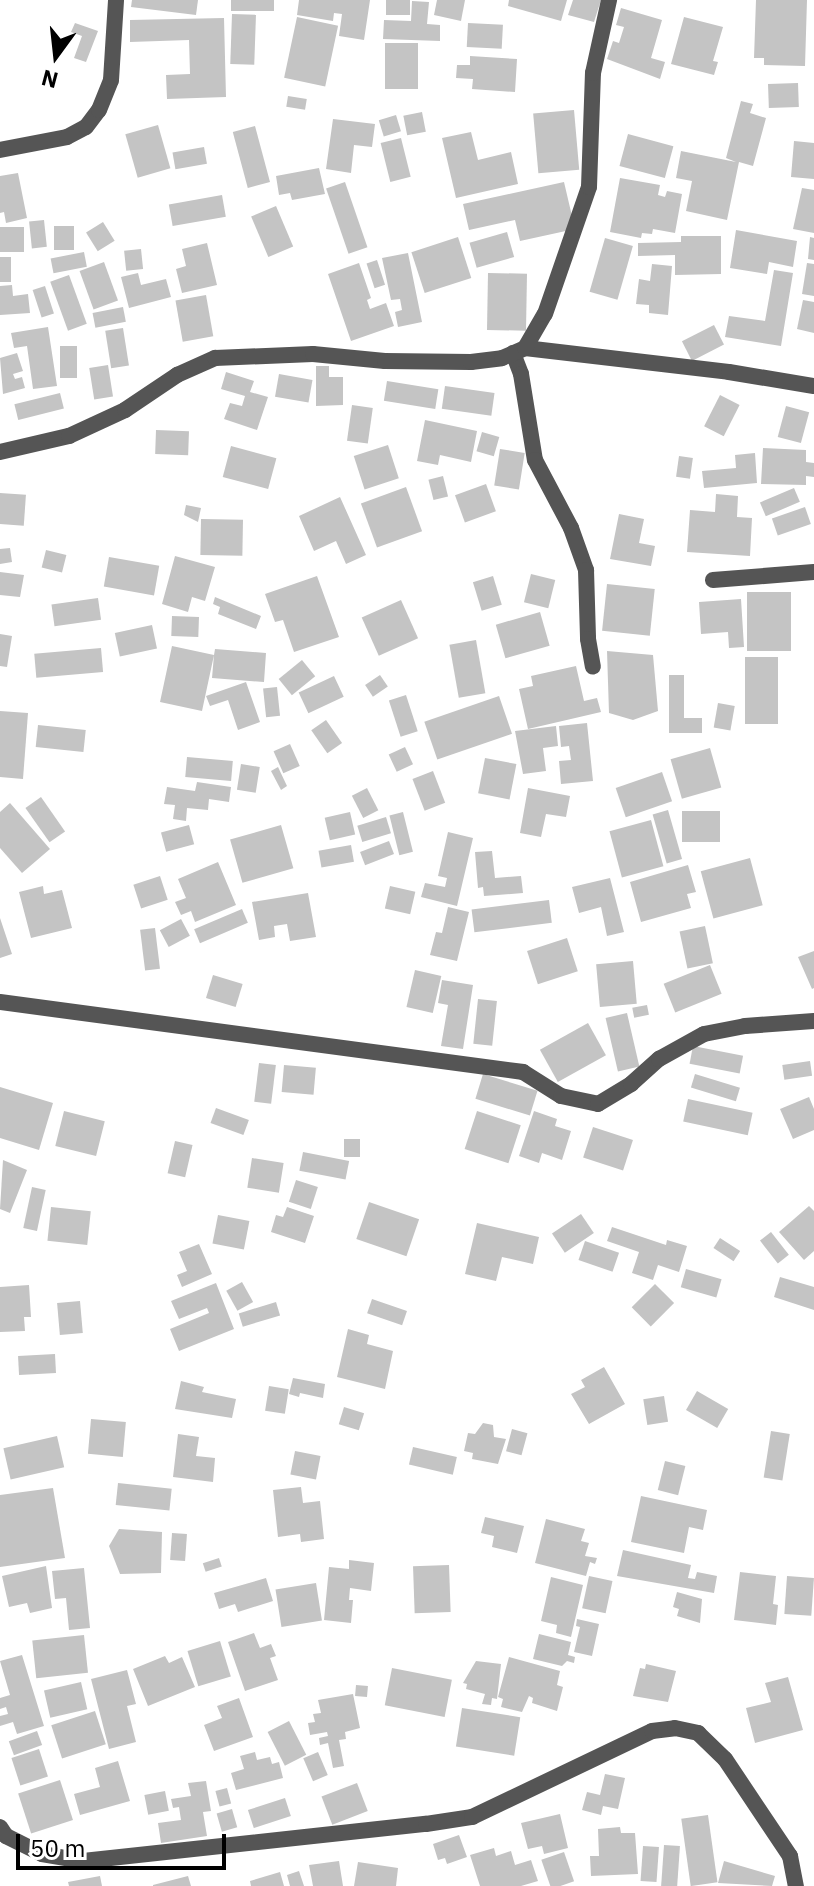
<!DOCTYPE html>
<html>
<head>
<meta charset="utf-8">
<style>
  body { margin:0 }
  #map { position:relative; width:814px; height:1886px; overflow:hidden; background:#fff; font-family:"IBM Plex Sans",sans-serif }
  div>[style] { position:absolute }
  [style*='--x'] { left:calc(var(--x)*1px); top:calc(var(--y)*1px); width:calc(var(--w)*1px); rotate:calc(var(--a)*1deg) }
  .building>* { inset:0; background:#c4c4c4; transform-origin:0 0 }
  .minor>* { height:16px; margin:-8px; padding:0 8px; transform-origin:8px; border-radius:8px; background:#555 }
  span { translate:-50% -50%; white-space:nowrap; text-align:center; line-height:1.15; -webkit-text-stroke:6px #fff; paint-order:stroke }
  .north { position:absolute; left:16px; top:16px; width:80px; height:80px; -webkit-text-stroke:6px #fff; paint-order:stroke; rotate:195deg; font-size:22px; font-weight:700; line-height:32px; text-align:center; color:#000 }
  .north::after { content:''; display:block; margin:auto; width:28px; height:36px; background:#000; clip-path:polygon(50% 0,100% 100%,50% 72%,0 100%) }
  .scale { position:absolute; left:16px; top:1834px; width:210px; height:36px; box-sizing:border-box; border:4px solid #000; border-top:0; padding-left:10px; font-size:24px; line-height:28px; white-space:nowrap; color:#000; -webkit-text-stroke:6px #fff; paint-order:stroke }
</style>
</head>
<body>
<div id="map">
  <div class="building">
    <i style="clip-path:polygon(132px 0,198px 0,196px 15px,131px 7px)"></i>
    <i style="left:231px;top:0;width:43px;height:11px"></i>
    <i style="clip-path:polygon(299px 0,370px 0,364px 40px,339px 36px,342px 14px,334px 13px,333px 21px,297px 15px)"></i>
    <i style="left:386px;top:0;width:24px;height:15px"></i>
    <i style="clip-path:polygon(437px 0,465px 0,461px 21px,434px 15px)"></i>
    <i style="clip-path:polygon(509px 0,567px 0,561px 21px,508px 6px)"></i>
    <i style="clip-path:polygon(573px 0,601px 0,594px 22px,568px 15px)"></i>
    <i style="clip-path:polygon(756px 0,807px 0,805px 66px,764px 65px,764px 58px,754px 58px)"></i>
    <i style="clip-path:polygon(412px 1px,429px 2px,427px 24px,440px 25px,440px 41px,383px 39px,384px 20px,411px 21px)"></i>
    <i style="clip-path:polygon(621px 8px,662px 20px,651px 58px,665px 62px,660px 79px,607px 59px,613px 41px,619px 43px,624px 27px,616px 25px)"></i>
    <i style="left:232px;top:14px;width:24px;height:50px;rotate:2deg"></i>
    <i style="left:297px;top:17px;width:42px;height:62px;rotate:12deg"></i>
    <i style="clip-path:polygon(684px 17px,723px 27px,713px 61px,718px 62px,714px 75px,671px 64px)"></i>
    <i style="clip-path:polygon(224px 18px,226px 97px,167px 99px,166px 75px,190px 74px,189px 40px,130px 42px,130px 20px)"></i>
    <i style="clip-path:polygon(75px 23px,98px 31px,86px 62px,74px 58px,82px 36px,71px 32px)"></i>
    <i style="left:468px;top:23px;width:35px;height:24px;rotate:3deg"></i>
    <i style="left:385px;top:43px;width:33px;height:46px"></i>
    <i style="clip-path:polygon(470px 56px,517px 59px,515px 92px,472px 89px,473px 79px,456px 78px,457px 65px,470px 65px)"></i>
    <i style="left:798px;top:83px;width:24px;height:30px;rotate:88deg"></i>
    <i style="left:288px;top:96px;width:19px;height:11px;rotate:9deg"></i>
    <i style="clip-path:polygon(741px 101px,753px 104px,750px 113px,766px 118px,753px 166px,739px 162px,727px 220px,686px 211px,692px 181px,676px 178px,681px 151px,736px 162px,726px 158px)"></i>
    <i style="left:574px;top:110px;width:60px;height:41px;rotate:85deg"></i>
    <i style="left:422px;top:112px;width:20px;height:19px;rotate:79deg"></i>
    <i style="left:396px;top:115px;width:17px;height:18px;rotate:73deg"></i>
    <i style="clip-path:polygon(333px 119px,375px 124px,372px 147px,354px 145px,351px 173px,326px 169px)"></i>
    <i style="left:158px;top:125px;width:45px;height:34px;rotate:74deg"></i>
    <i style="left:255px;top:126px;width:58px;height:23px;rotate:75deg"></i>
    <i style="clip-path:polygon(471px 132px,478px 160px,511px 152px,518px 184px,456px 198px,442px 138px)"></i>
    <i style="left:628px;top:134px;width:47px;height:33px;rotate:15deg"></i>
    <i style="left:401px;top:138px;width:40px;height:21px;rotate:76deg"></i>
    <i style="clip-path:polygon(794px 141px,814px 143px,814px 179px,791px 177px)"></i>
    <i style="left:204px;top:147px;width:17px;height:32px;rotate:80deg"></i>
    <i style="clip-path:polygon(319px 168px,325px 194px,292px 200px,290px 193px,279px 195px,276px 176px)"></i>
    <i style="clip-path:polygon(18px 173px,27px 218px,6px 223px,4px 212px,0 213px,0 176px)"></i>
    <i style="clip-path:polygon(620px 178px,660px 185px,658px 195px,665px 197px,667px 191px,682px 194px,675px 233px,653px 229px,652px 234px,642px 233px,641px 238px,610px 232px)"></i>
    <i style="left:345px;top:182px;width:69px;height:20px;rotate:71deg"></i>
    <i style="clip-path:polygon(564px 182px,575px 229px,520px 241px,515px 220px,469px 230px,463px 204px)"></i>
    <i style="clip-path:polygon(802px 188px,814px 190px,814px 233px,793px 229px)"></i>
    <i style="left:222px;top:195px;width:22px;height:54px;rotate:80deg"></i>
    <i style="left:276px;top:206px;width:44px;height:27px;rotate:67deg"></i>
    <i style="left:44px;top:220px;width:27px;height:15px;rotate:84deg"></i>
    <i style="left:103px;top:222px;width:22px;height:20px;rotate:58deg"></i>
    <i style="left:54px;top:226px;width:20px;height:24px"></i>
    <i style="left:0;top:227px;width:24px;height:25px"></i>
    <i style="clip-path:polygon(736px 230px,797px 241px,793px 267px,769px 262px,767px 274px,730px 268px)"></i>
    <i style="left:507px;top:232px;width:26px;height:39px;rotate:74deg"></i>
    <i style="clip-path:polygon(681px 236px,721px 236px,721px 274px,675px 275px,675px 255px,638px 256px,638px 243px,681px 242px)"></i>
    <i style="left:458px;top:237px;width:43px;height:49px;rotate:72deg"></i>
    <i style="clip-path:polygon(810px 237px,814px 238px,814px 260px,808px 259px)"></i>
    <i style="left:605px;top:238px;width:29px;height:56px;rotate:16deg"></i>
    <i style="clip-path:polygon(207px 243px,217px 285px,182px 293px,176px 269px,186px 266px,182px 249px)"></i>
    <i style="left:141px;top:249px;width:20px;height:17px;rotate:84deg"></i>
    <i style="left:84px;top:252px;width:15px;height:34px;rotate:79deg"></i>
    <i style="clip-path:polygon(408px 253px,422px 322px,398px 327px,395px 312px,402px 310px,400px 299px,391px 300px,382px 258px)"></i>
    <i style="left:0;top:257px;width:11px;height:25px"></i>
    <i style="left:377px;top:260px;width:26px;height:11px;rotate:72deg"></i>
    <i style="left:104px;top:262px;width:41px;height:26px;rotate:70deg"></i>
    <i style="clip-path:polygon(359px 263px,371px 298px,367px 300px,370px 309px,386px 303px,394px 326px,351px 341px,328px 274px)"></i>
    <i style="clip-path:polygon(807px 263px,814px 264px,814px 296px,802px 294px)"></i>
    <i style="clip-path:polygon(652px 264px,672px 266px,668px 315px,649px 313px,649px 305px,636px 304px,639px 279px,650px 281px)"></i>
    <i style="clip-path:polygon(774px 270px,793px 273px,781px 346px,725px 337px,729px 316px,765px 321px)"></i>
    <i style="clip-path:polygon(138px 273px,141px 285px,166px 279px,171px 297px,129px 308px,121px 277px)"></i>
    <i style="left:488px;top:273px;width:39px;height:57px;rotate:1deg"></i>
    <i style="left:69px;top:275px;width:52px;height:20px;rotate:70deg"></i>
    <i style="clip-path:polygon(12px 285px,13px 296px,28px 294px,30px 313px,0 315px,0 286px)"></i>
    <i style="left:45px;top:286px;width:29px;height:13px;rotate:72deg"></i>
    <i style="left:206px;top:295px;width:42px;height:31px;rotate:80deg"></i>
    <i style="clip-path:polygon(803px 300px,814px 302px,814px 333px,797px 329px)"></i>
    <i style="left:123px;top:307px;width:15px;height:31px;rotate:79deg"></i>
    <i style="left:714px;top:325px;width:22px;height:36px;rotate:63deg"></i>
    <i style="clip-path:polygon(48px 327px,57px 386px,33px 389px,27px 346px,14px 348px,11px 333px)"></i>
    <i style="left:123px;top:328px;width:38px;height:18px;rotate:81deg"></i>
    <i style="left:60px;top:346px;width:17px;height:32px"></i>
    <i style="clip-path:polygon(17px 353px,23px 371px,13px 374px,15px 379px,22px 377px,25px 388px,3px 394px,0 358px)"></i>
    <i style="left:108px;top:365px;width:32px;height:19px;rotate:81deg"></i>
    <i style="clip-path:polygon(316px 366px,329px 366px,329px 377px,343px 377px,343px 405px,316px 406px)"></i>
    <i style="clip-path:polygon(226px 372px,254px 381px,250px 392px,268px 397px,257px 430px,224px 419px,230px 403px,242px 406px,245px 396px,221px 389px)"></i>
    <i style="left:279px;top:374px;width:34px;height:23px;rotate:10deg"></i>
    <i style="left:387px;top:381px;width:52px;height:20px;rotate:9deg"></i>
    <i style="left:445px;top:386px;width:50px;height:23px;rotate:8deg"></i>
    <i style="left:60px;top:393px;width:16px;height:47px;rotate:76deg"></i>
    <i style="left:720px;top:395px;width:22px;height:35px;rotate:27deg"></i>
    <i style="left:352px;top:405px;width:21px;height:36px;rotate:8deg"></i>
    <i style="left:786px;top:406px;width:24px;height:32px;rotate:15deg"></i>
    <i style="clip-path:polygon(425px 420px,477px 431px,471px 462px,440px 455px,438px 465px,417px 461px)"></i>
    <i style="left:156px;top:430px;width:33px;height:24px;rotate:2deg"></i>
    <i style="left:482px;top:432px;width:18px;height:20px;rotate:16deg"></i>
    <i style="left:388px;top:445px;width:35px;height:36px;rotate:72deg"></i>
    <i style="left:231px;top:446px;width:47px;height:32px;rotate:15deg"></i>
    <i style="clip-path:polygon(763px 448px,806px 450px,806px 462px,814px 463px,814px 477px,806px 476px,806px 485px,761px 484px)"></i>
    <i style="left:500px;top:449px;width:25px;height:37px;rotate:9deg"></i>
    <i style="clip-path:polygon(755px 453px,757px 483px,704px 488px,702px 471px,736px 468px,735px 455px)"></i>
    <i style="left:679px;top:456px;width:14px;height:21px;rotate:8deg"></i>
    <i style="left:443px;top:476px;width:21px;height:15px;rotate:76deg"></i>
    <i style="left:486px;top:484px;width:29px;height:33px;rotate:70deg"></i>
    <i style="left:406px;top:487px;width:47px;height:48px;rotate:70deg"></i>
    <i style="left:794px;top:488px;width:15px;height:37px;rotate:67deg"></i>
    <i style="left:0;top:493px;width:26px;height:31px;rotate:4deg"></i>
    <i style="clip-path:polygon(716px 494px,738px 496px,737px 517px,752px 518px,750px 556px,687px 552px,690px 510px,715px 512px)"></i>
    <i style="clip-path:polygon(340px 497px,366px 555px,346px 564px,336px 541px,314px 551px,299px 516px)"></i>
    <i style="clip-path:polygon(186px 505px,201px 508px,198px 522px,184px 515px)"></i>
    <i style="left:805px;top:507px;width:18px;height:35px;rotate:71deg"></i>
    <i style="clip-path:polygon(619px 514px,644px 519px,639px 543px,655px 546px,651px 566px,610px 559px)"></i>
    <i style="left:201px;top:519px;width:42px;height:36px;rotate:1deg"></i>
    <i style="clip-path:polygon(10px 548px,12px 562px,0 564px,0 549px)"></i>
    <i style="left:46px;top:550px;width:21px;height:18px;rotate:14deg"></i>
    <i style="clip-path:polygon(175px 556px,215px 567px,205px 601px,192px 597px,188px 612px,162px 604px)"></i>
    <i style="left:109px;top:557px;width:51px;height:30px;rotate:10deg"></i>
    <i style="clip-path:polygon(0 572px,24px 575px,20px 597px,0 595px)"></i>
    <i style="left:531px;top:574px;width:25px;height:29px;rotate:14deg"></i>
    <i style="clip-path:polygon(317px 576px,339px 637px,294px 652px,283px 620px,275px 622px,265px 594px)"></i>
    <i style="left:493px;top:576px;width:30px;height:21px;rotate:73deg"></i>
    <i style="left:607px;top:584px;width:48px;height:47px;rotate:6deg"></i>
    <i style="left:747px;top:592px;width:44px;height:59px"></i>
    <i style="clip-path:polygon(215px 597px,261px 616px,256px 629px,218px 614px,220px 607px,213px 604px)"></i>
    <i style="left:98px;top:598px;width:22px;height:47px;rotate:82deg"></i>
    <i style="clip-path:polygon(741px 599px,744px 647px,729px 648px,728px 632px,701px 634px,699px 602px)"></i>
    <i style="left:401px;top:600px;width:42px;height:43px;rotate:66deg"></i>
    <i style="left:540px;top:612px;width:35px;height:46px;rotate:74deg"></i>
    <i style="left:172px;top:616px;width:27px;height:20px;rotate:2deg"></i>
    <i style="left:152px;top:625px;width:24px;height:38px;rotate:78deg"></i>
    <i style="clip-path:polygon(0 634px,12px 636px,7px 667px,0 666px)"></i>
    <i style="left:476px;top:640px;width:54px;height:27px;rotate:80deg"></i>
    <i style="clip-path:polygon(172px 646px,214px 655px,215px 649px,266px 653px,264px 682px,212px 678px,214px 655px,202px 711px,160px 702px)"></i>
    <i style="left:101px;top:648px;width:24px;height:67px;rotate:85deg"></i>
    <i style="clip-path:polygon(607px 651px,653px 655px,658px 711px,633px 720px,609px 713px)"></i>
    <i style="left:745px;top:657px;width:33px;height:67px"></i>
    <i style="left:302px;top:660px;width:21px;height:30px;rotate:51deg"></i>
    <i style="clip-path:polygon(576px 666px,584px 701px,597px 698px,601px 712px,528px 729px,519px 689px,533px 686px,531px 676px)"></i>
    <i style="left:380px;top:675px;width:14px;height:18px;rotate:56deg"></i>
    <i style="clip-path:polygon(669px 675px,684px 675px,684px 718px,702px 718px,702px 733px,669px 733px)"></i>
    <i style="left:334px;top:676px;width:23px;height:39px;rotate:65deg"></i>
    <i style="clip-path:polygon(246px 682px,260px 722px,238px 730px,228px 700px,210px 706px,206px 696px)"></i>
    <i style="left:277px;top:687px;width:29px;height:14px;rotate:84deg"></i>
    <i style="left:406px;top:695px;width:38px;height:18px;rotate:72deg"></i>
    <i style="left:499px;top:696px;width:40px;height:79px;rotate:71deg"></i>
    <i style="left:718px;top:703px;width:17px;height:25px;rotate:10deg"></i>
    <i style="clip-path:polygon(0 711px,28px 713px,23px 779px,0 777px)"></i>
    <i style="left:326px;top:720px;width:28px;height:18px;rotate:55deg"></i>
    <i style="clip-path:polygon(587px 723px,593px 781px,561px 784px,559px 761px,571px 760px,569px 746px,561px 747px,559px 726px)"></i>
    <i style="left:38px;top:725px;width:48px;height:22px;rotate:6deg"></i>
    <i style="clip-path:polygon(556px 726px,558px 746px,543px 748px,546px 771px,523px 774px,515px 731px)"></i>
    <i style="left:290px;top:744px;width:24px;height:18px;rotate:66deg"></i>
    <i style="left:405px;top:747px;width:19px;height:18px;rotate:65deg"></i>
    <i style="left:710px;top:748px;width:41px;height:41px;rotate:74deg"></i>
    <i style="left:187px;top:757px;width:46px;height:20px;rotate:5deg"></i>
    <i style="left:485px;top:758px;width:32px;height:36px;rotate:11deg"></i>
    <i style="left:241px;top:764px;width:19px;height:26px;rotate:9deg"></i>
    <i style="clip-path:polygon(278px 767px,287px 786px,281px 790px,271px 771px)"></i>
    <i style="left:433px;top:771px;width:34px;height:22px;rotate:69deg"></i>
    <i style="left:662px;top:772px;width:31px;height:49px;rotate:71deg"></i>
    <i style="clip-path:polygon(197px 782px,231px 787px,229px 802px,209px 799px,208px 810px,187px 808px,186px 821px,173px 819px,175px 805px,164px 804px,167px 787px,195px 791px)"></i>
    <i style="left:367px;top:788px;width:25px;height:17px;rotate:63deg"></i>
    <i style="clip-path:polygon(528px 788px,570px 796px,566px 817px,546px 814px,541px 837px,520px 833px)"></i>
    <i style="left:41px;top:797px;width:42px;height:19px;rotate:55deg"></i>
    <i style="clip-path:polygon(10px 803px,50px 849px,22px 873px,0 848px,0 812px)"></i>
    <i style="left:668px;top:810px;width:51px;height:16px;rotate:74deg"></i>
    <i style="left:682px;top:811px;width:38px;height:31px"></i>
    <i style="left:350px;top:812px;width:23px;height:26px;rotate:77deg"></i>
    <i style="left:403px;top:812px;width:41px;height:14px;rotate:76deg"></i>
    <i style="left:386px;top:817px;width:17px;height:30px;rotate:73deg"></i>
    <i style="left:651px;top:820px;width:48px;height:43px;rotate:75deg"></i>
    <i style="left:189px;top:825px;width:20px;height:29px;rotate:75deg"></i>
    <i style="left:281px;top:825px;width:45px;height:53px;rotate:74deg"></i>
    <i style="clip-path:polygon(448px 832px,473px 838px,457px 906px,421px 897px,425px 883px,445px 887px,447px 878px,438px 876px)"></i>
    <i style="left:389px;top:841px;width:14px;height:31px;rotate:69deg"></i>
    <i style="left:351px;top:845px;width:17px;height:33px;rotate:80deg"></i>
    <i style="clip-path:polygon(492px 851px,495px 878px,521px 876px,523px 893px,484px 896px,483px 887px,478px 888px,475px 852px)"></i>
    <i style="left:750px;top:858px;width:49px;height:51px;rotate:75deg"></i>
    <i style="clip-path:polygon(218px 862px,236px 905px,195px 922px,191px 911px,181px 915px,175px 902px,186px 898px,178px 879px)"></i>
    <i style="clip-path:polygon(688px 865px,696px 892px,687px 894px,691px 908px,641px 922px,630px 882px)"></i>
    <i style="left:160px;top:876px;width:25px;height:28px;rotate:72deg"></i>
    <i style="clip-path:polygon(610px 878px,624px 932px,607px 936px,601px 907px,579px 913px,572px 887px)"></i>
    <i style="clip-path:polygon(43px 886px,44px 894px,62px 890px,72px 928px,31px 938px,19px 892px)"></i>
    <i style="left:390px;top:886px;width:26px;height:23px;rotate:13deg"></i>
    <i style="clip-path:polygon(308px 893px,316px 937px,290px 941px,287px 924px,274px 926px,275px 937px,259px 940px,252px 902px)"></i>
    <i style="left:549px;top:900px;width:23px;height:78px;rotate:83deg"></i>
    <i style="clip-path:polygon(448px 907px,469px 912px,457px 961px,430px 955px,436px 932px,442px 933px)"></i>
    <i style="left:242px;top:909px;width:15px;height:52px;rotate:67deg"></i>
    <i style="clip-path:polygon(0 918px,12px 954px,0 958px)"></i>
    <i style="left:181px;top:919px;width:19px;height:24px;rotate:62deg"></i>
    <i style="left:705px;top:926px;width:38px;height:26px;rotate:78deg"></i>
    <i style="left:155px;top:928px;width:41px;height:15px;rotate:83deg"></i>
    <i style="left:567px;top:938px;width:35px;height:42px;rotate:72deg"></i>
    <i style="clip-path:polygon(814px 951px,814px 988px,812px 989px,798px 957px)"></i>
    <i style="left:633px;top:961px;width:43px;height:37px;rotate:85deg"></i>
    <i style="left:710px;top:965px;width:31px;height:50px;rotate:68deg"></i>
    <i style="left:415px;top:970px;width:27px;height:38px;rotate:13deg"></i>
    <i style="left:213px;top:975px;width:31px;height:24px;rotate:17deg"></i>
    <i style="clip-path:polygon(442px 980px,473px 985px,463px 1049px,441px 1046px,448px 1005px,438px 1003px)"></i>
    <i style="left:478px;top:999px;width:19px;height:45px;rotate:6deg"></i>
    <i style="left:647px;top:1005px;width:10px;height:15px;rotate:79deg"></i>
    <i style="left:627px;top:1013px;width:55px;height:22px;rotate:77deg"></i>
    <i style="left:588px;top:1023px;width:37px;height:55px;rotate:61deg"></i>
    <i style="left:693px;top:1046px;width:51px;height:18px;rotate:11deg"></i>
    <i style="left:810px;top:1061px;width:15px;height:28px;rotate:82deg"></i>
    <i style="left:259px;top:1063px;width:17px;height:39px;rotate:7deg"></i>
    <i style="left:284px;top:1065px;width:32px;height:27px;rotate:5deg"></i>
    <i style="left:483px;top:1074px;width:57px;height:26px;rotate:17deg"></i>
    <i style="left:695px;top:1074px;width:47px;height:14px;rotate:17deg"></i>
    <i style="clip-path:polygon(0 1087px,53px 1103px,39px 1150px,0 1138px)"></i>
    <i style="clip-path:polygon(809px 1097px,814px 1109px,814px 1130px,793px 1139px,780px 1109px)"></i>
    <i style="left:688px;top:1099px;width:66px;height:23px;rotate:12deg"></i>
    <i style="left:216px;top:1108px;width:35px;height:16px;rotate:20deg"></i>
    <i style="left:64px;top:1111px;width:42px;height:36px;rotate:14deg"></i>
    <i style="left:477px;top:1111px;width:46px;height:40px;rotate:18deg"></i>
    <i style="clip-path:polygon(534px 1111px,557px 1119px,555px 1126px,571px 1131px,562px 1160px,542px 1153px,539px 1163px,519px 1156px)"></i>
    <i style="left:593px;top:1127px;width:42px;height:32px;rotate:18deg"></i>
    <i style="left:344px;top:1139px;width:16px;height:18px"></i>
    <i style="left:175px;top:1141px;width:18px;height:33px;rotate:13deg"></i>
    <i style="left:303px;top:1152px;width:47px;height:19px;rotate:11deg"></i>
    <i style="left:252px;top:1158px;width:32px;height:30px;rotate:9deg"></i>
    <i style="clip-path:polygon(3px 1160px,27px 1170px,10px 1213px,0 1209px)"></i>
    <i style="left:296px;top:1180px;width:23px;height:23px;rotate:18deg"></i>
    <i style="left:32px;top:1187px;width:14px;height:42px;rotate:12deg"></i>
    <i style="left:369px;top:1202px;width:53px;height:39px;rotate:19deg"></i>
    <i style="clip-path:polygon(809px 1206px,814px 1211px,814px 1251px,804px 1260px,779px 1232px)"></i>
    <i style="left:51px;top:1207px;width:40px;height:34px;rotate:6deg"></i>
    <i style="clip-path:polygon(287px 1207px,314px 1216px,305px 1243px,271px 1232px,276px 1215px,283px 1217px)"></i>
    <i style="left:581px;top:1214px;width:23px;height:35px;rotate:56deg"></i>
    <i style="left:218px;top:1215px;width:32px;height:29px;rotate:11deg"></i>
    <i style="clip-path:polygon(477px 1223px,539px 1237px,533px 1264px,502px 1257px,496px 1281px,465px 1274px)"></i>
    <i style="clip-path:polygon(612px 1227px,666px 1245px,667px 1240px,687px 1246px,679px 1272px,658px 1265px,653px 1280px,632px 1273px,639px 1252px,607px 1241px)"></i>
    <i style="left:771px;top:1232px;width:29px;height:14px;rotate:52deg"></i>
    <i style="left:720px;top:1238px;width:24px;height:12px;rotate:33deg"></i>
    <i style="left:585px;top:1241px;width:36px;height:20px;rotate:19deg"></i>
    <i style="clip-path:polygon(199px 1244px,212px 1274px,182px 1287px,177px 1275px,187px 1271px,179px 1252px)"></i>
    <i style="left:686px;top:1269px;width:37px;height:19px;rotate:16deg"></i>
    <i style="clip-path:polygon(780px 1277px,814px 1287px,814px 1310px,774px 1297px)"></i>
    <i style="left:242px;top:1282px;width:23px;height:18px;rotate:61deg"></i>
    <i style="clip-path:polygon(216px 1283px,234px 1329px,179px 1351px,170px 1329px,209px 1313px,207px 1308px,179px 1319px,171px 1301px)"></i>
    <i style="left:655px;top:1284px;width:27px;height:33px;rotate:45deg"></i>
    <i style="clip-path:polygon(29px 1285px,31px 1317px,24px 1317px,25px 1331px,0 1332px,0 1287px)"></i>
    <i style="left:372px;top:1299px;width:37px;height:15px;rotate:19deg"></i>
    <i style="left:80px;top:1301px;width:32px;height:23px;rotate:85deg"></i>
    <i style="left:276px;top:1302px;width:14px;height:39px;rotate:73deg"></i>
    <i style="clip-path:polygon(348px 1329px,369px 1335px,367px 1344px,393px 1351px,385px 1389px,337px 1377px)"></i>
    <i style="left:55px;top:1354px;width:19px;height:37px;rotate:87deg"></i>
    <i style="clip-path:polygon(604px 1367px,625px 1404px,589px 1424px,571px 1394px,585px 1387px,581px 1380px)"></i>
    <i style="clip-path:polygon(293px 1378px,325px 1384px,323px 1398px,300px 1393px,299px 1397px,289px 1394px)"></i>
    <i style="clip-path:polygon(181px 1381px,204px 1387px,202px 1392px,236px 1399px,232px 1418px,175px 1409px)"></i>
    <i style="left:269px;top:1386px;width:20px;height:25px;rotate:9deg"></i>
    <i style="left:697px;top:1391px;width:36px;height:22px;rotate:30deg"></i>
    <i style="left:664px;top:1396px;width:26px;height:21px;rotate:81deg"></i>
    <i style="left:344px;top:1407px;width:21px;height:18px;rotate:17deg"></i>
    <i style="left:91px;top:1419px;width:35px;height:35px;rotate:5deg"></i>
    <i style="clip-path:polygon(483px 1423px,493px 1425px,494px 1437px,506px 1439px,498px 1464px,472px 1459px,473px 1453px,464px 1451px,468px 1433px,475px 1434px)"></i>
    <i style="left:512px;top:1429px;width:16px;height:23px;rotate:15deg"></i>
    <i style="left:771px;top:1431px;width:19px;height:47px;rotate:9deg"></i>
    <i style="clip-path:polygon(178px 1434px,199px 1437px,196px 1456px,215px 1458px,213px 1482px,173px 1477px)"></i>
    <i style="left:57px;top:1436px;width:32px;height:55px;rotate:77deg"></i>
    <i style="left:413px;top:1447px;width:45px;height:18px;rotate:13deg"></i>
    <i style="left:295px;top:1451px;width:26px;height:24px;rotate:11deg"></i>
    <i style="left:665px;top:1461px;width:21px;height:30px;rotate:14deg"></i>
    <i style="left:118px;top:1483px;width:54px;height:22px;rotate:6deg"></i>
    <i style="clip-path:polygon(301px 1487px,303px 1503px,320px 1501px,324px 1539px,301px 1542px,300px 1534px,278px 1537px,273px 1490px)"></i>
    <i style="clip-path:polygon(53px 1488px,65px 1558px,0 1567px,0 1495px)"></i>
    <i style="clip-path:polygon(641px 1496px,707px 1510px,703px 1530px,689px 1527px,684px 1553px,631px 1542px)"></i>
    <i style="clip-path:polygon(485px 1517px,524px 1526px,517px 1553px,492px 1547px,494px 1536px,481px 1533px)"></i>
    <i style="clip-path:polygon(546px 1519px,585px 1529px,581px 1541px,589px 1543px,585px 1556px,597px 1558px,595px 1564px,590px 1562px,586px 1576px,535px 1563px)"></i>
    <i style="clip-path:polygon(119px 1529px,162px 1532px,161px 1573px,120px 1574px,109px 1546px)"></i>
    <i style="left:172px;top:1533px;width:15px;height:27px;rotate:4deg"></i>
    <i style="clip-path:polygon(623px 1550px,691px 1565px,688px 1578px,695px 1579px,697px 1572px,717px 1576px,714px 1593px,617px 1576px)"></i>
    <i style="left:219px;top:1558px;width:9px;height:17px;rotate:72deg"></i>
    <i style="clip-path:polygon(349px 1560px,374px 1563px,371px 1591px,350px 1588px,349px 1600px,353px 1600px,351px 1623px,324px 1620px,329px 1567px,349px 1569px)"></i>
    <i style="left:449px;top:1565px;width:47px;height:36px;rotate:88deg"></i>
    <i style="clip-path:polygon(46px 1566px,52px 1608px,30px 1613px,27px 1603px,9px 1607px,2px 1576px)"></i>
    <i style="clip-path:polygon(84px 1568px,90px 1628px,69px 1630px,66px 1598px,55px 1599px,52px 1571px)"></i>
    <i style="clip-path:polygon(740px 1572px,776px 1576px,773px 1604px,778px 1605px,776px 1625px,734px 1620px)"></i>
    <i style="left:589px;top:1576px;width:24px;height:33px;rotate:12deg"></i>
    <i style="left:787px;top:1576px;width:27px;height:38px;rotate:4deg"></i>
    <i style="clip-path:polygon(551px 1577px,583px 1585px,571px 1637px,556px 1633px,557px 1625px,541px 1621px)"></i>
    <i style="clip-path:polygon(266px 1578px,273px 1601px,238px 1612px,235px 1604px,219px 1609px,214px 1593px)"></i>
    <i style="left:316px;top:1583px;width:38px;height:41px;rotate:81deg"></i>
    <i style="clip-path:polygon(677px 1592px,702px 1599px,700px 1623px,677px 1616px,679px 1609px,673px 1607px)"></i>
    <i style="clip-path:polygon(577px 1619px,599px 1624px,592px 1656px,574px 1652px,580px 1627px,576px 1626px)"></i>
    <i style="clip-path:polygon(254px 1633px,260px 1648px,271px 1644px,276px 1656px,270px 1658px,278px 1680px,245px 1691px,228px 1642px)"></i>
    <i style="clip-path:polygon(539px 1634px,571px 1642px,568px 1655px,575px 1657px,574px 1663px,567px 1661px,562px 1666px,533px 1659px)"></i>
    <i style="left:84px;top:1635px;width:38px;height:52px;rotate:84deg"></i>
    <i style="left:220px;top:1641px;width:37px;height:34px;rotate:73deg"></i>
    <i style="clip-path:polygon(22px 1655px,44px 1726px,17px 1734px,13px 1722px,0 1726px,0 1716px,8px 1714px,6px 1707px,0 1709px,0 1698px,10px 1695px,0 1661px)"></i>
    <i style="clip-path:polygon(165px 1656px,169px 1663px,182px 1657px,195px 1687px,148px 1706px,133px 1669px)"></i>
    <i style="clip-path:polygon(509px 1657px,560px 1671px,557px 1685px,563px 1687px,557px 1711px,532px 1703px,533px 1698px,529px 1696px,522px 1712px,501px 1707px,503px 1699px,498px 1697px)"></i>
    <i style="clip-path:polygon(476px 1661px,501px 1664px,497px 1699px,492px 1698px,491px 1705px,482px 1704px,485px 1694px,466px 1689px,467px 1684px,463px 1683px)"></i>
    <i style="clip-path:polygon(646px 1664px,676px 1671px,668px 1702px,633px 1696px,640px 1668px,645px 1669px)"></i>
    <i style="left:392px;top:1668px;width:61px;height:38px;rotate:11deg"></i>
    <i style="clip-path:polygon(127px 1670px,136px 1704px,127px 1706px,136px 1742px,109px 1749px,91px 1679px)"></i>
    <i style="clip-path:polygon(788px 1677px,803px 1730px,755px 1743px,746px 1708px,771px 1702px,765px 1683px)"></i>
    <i style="left:81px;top:1682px;width:28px;height:38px;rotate:77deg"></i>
    <i style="left:356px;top:1685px;width:12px;height:11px;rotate:5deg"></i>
    <i style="clip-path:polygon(353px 1694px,360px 1728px,345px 1732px,346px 1739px,339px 1740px,344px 1766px,333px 1768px,328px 1743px,320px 1745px,319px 1738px,328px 1736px,327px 1732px,310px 1735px,308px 1723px,315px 1722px,313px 1714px,321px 1713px,318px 1700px)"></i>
    <i style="clip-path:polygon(239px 1698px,253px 1737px,214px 1751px,204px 1725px,222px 1718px,217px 1706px)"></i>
    <i style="left:462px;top:1708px;width:59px;height:39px;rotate:9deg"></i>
    <i style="left:95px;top:1711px;width:35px;height:46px;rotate:72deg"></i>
    <i style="left:289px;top:1721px;width:38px;height:24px;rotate:63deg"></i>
    <i style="left:37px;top:1731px;width:15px;height:30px;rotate:70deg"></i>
    <i style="left:39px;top:1749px;width:29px;height:29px;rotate:72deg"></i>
    <i style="clip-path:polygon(255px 1752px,257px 1760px,270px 1757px,272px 1764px,279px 1762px,283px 1778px,236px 1790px,231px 1773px,244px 1769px,240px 1756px)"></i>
    <i style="left:318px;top:1752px;width:25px;height:16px;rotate:67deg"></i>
    <i style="clip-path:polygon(118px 1761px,130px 1801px,80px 1815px,74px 1794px,100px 1787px,95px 1768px)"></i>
    <i style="clip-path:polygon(605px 1774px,625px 1778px,618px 1809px,603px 1806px,601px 1815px,582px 1810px,587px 1792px,600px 1795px)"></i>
    <i style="left:60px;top:1780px;width:42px;height:44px;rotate:72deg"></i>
    <i style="clip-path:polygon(206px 1781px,211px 1811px,203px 1812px,207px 1836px,161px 1843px,158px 1823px,181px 1820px,179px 1807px,173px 1808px,171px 1799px,191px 1796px,188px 1783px)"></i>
    <i style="left:357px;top:1783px;width:30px;height:38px;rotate:69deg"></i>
    <i style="left:227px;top:1788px;width:16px;height:12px;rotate:75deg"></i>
    <i style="left:165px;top:1791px;width:20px;height:21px;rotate:79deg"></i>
    <i style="left:285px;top:1798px;width:19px;height:39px;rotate:72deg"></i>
    <i style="left:232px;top:1809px;width:19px;height:16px;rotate:74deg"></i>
    <i style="clip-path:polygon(560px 1814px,568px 1848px,544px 1854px,542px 1846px,528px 1849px,521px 1823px)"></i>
    <i style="left:708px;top:1815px;width:68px;height:27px;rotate:82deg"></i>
    <i style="clip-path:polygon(620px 1827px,621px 1833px,635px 1833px,638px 1874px,591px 1876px,590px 1856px,599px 1856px,598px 1829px)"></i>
    <i style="clip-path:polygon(459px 1835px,467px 1857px,447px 1864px,445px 1858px,438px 1860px,433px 1844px)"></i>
    <i style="left:664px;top:1845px;width:16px;height:41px;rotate:4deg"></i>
    <i style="left:643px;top:1846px;width:16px;height:35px;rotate:4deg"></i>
    <i style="clip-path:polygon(494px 1848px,496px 1856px,511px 1851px,515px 1865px,531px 1860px,538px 1881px,521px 1886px,480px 1886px,470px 1855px)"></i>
    <i style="left:564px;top:1852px;width:31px;height:24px;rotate:71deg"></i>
    <i style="clip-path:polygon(339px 1861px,343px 1886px,313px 1886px,309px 1865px)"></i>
    <i style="clip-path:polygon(724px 1861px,775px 1876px,772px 1886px,718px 1883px)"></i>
    <i style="clip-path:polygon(358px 1862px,398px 1868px,396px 1886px,354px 1886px)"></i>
    <i style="clip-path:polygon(299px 1871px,304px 1886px,290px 1886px,287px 1875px)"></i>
    <i style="clip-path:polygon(280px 1872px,284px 1886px,251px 1886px,250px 1881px)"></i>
    <i style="clip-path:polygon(100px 1876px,102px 1886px,69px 1886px,68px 1882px)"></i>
    <i style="clip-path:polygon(188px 1876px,191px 1886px,153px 1886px,153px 1885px)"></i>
  </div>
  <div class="minor">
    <i style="--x:0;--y:150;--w:68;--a:-11"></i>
    <i style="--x:67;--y:137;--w:21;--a:-28"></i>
    <i style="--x:86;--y:127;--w:21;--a:-53"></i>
    <i style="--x:99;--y:110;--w:32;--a:-68"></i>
    <i style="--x:111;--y:80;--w:80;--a:-86.4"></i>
    <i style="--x:525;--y:348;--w:205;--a:6.7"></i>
    <i style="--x:729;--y:372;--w:86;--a:9.4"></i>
    <i style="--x:513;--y:353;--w:22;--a:69"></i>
    <i style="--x:521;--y:374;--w:87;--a:80.8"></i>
    <i style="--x:535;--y:460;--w:77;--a:62.1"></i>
    <i style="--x:571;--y:528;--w:45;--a:70.3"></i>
    <i style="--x:586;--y:570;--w:69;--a:88.3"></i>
    <i style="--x:588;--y:639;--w:28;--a:80"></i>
    <i style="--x:0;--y:452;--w:71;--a:-13.1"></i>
    <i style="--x:69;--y:436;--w:62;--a:-24.9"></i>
    <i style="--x:125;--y:410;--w:63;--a:-33.9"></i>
    <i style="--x:177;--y:375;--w:42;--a:-24.1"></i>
    <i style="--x:215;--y:358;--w:98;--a:-2.3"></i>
    <i style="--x:313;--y:354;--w:72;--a:5.6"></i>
    <i style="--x:385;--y:361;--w:86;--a:0.7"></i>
    <i style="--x:471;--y:362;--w:31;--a:-7"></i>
    <i style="--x:502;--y:358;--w:25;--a:-23"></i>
    <i style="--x:525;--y:348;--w:39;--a:-60"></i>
    <i style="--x:545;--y:314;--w:134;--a:-70.9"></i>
    <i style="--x:589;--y:187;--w:114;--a:-88"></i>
    <i style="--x:593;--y:73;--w:75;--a:-77.6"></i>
    <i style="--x:713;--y:580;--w:101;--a:-4.5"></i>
    <i style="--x:0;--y:1002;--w:528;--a:7.62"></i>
    <i style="--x:523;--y:1072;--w:45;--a:32.3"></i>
    <i style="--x:561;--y:1096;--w:38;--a:12"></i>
    <i style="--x:598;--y:1104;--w:39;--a:-31"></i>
    <i style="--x:631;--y:1084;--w:38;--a:-42"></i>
    <i style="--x:659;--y:1059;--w:51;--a:-29.1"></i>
    <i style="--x:704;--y:1034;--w:42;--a:-11"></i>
    <i style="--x:745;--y:1026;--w:69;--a:-4.1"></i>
    <i style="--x:0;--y:1827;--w:11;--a:56"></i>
    <i style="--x:6;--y:1836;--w:40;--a:26.6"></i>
    <i style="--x:42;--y:1854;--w:42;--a:9.7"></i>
    <i style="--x:83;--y:1861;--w:345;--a:-6.2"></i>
    <i style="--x:426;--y:1824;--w:47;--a:-8.7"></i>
    <i style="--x:472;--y:1817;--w:199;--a:-25.5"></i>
    <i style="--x:652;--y:1731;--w:23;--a:-7"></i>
    <i style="--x:675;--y:1728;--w:24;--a:12"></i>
    <i style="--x:698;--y:1733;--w:37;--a:44"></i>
    <i style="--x:725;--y:1759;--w:117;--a:56.2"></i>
    <i style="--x:790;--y:1856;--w:31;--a:79"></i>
  </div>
  <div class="north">N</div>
  <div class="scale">50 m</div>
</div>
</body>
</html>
